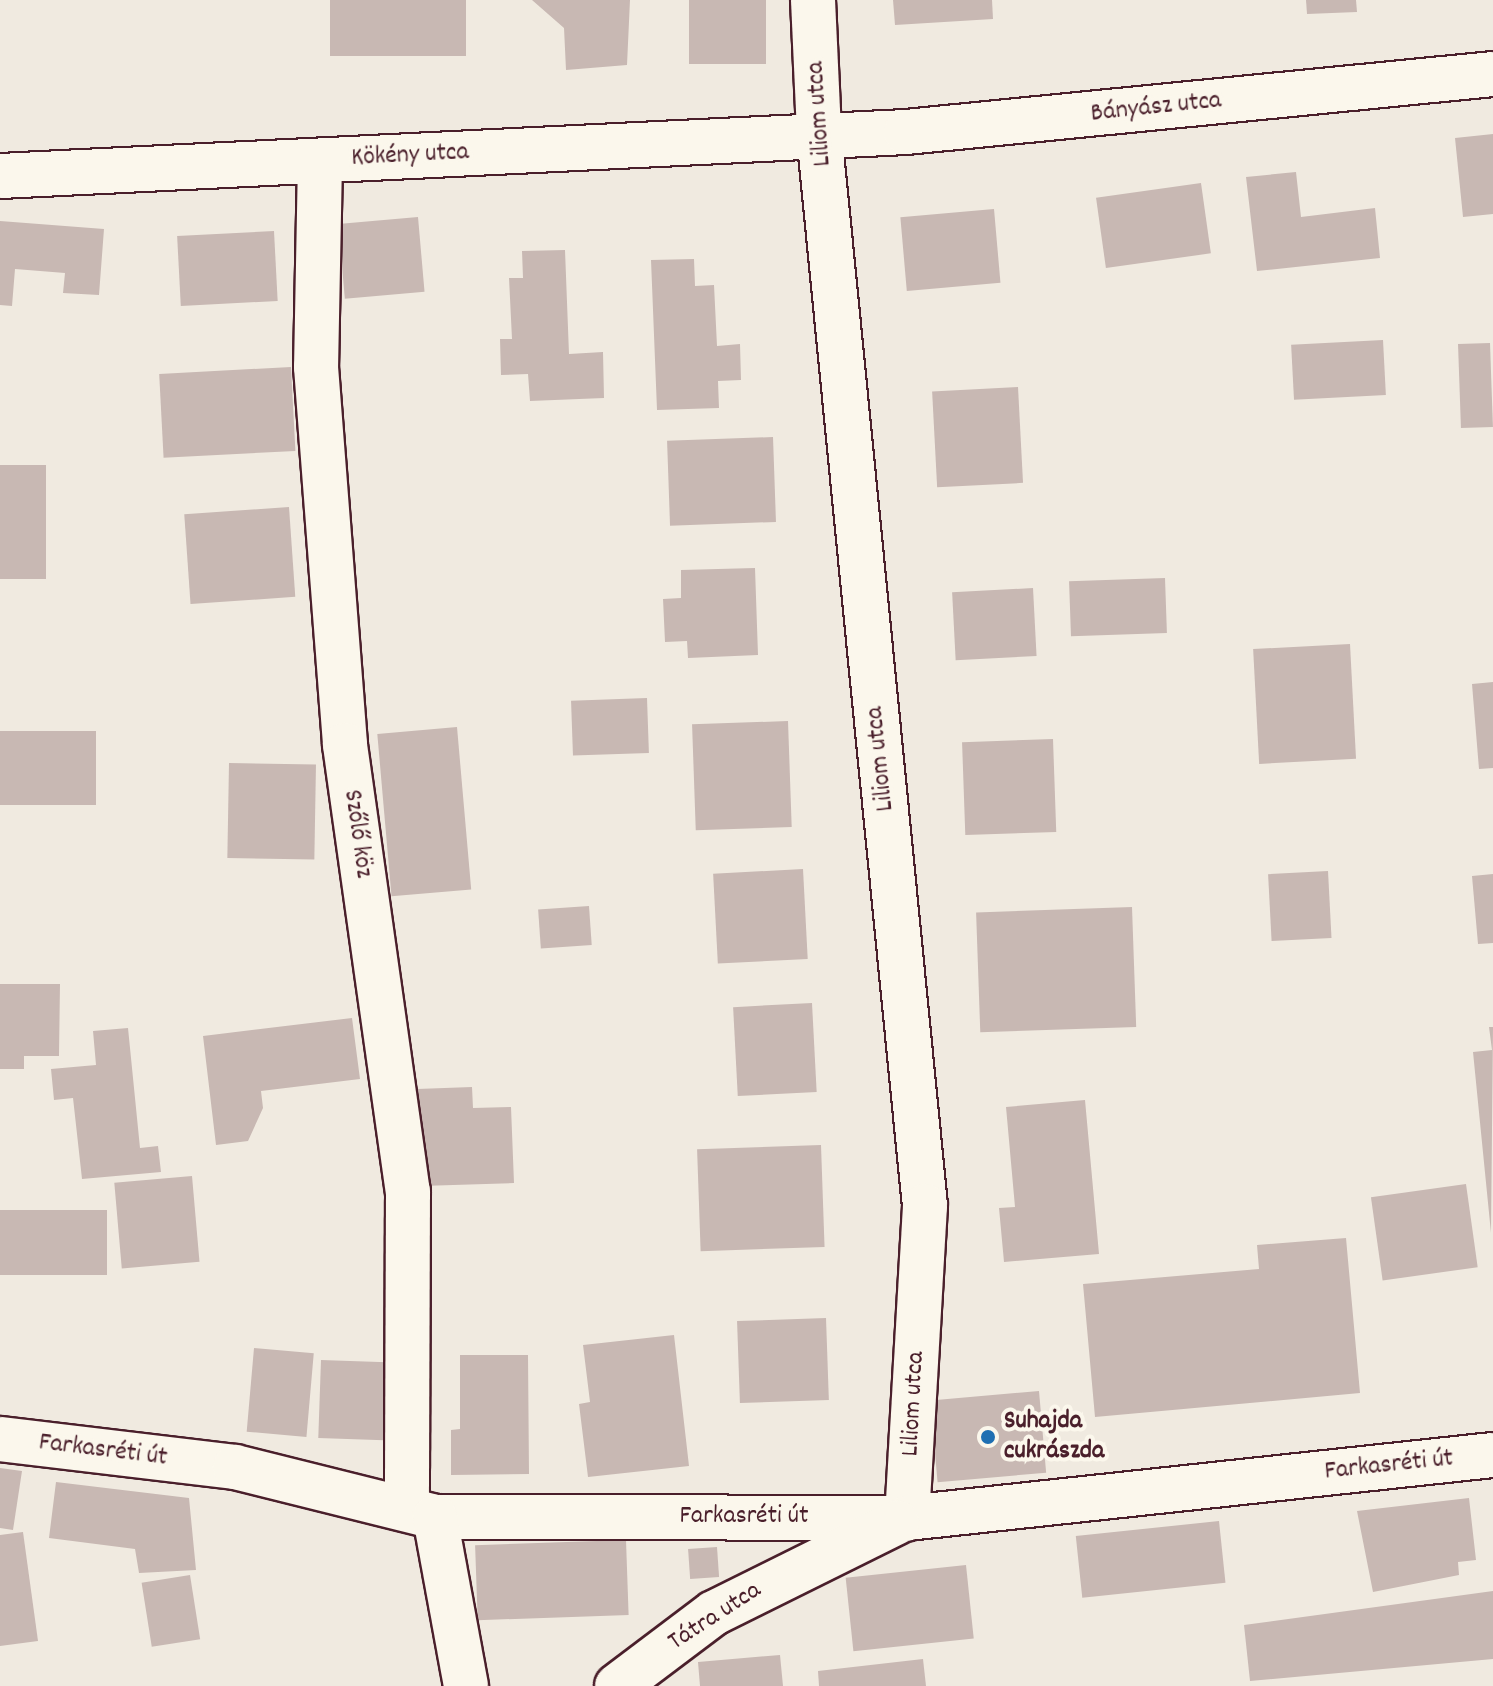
<!DOCTYPE html>
<html>
<head>
<meta charset="utf-8">
<style>
  body { margin:0 }
  #map { position:relative; width:1493px; height:1686px; overflow:hidden; background:#f0eae0; font-family:Dekko,sans-serif }
  div>[style] { position:absolute }
  [style*='--x'] { left:calc(var(--x)*1px); top:calc(var(--y)*1px); width:calc(var(--w)*1px); rotate:calc(var(--a)*1deg) }
  .building>* { inset:0; background:#c8b8b3; transform-origin:0 0 }
  .roads { filter:drop-shadow(2px 0 #4a1f2b) drop-shadow(-2px 0 #4a1f2b) drop-shadow(0 2px #4a1f2b) drop-shadow(0 -2px #4a1f2b) }
  .minor>* { height:44px; margin:-22px; padding:0 22px; transform-origin:22px; border-radius:22px; background:#fbf7ec }
  .dots>* { width:22px; height:22px; translate:-50% -50%; box-sizing:border-box; border:4px solid #fbf7ec; border-radius:50% }
  span { translate:-50% -50%; white-space:nowrap; text-align:center; line-height:1.15; -webkit-text-stroke:8px #fbf7ec; paint-order:stroke }
  .street-label { font-size:26px; color:#4a1f2b }
  .poi-label { font-size:26px; color:#4a1f2b; font-weight:700 }
  .left { translate:0 -50%; text-align:left }
</style>
</head>
<body>
<div id="map">
  <div class="building">
    <i style="left:330px;top:0;width:136px;height:56px"></i>
    <i style="clip-path:polygon(532px 0,630px 0,627px 65px,566px 70px,564px 28px)"></i>
    <i style="left:689px;top:0;width:77px;height:64px"></i>
    <i style="clip-path:polygon(893px 0,992px 0,993px 19px,895px 25px)"></i>
    <i style="clip-path:polygon(1306px 0,1356px 0,1357px 12px,1307px 14px)"></i>
    <i style="clip-path:polygon(1493px 134px,1493px 214px,1463px 217px,1455px 138px)"></i>
    <i style="clip-path:polygon(1296px 172px,1301px 217px,1375px 208px,1380px 258px,1257px 271px,1246px 177px)"></i>
    <i style="left:1201px;top:183px;width:71px;height:106px;rotate:82deg"></i>
    <i style="left:994px;top:209px;width:74px;height:94px;rotate:85deg"></i>
    <i style="left:418px;top:217px;width:75px;height:80px;rotate:85deg"></i>
    <i style="clip-path:polygon(0 221px,104px 229px,99px 295px,63px 293px,65px 273px,15px 269px,12px 306px,0 305px)"></i>
    <i style="left:274px;top:231px;width:70px;height:97px;rotate:87deg"></i>
    <i style="clip-path:polygon(565px 250px,569px 354px,603px 352px,604px 398px,530px 401px,528px 374px,501px 375px,500px 339px,512px 339px,509px 278px,523px 278px,522px 251px)"></i>
    <i style="clip-path:polygon(694px 259px,695px 286px,714px 285px,717px 346px,740px 344px,741px 380px,718px 381px,719px 408px,657px 410px,651px 260px)"></i>
    <i style="left:1383px;top:340px;width:55px;height:92px;rotate:87deg"></i>
    <i style="left:1490px;top:343px;width:84px;height:32px;rotate:88deg"></i>
    <i style="left:291px;top:367px;width:84px;height:132px;rotate:87deg"></i>
    <i style="left:1018px;top:387px;width:96px;height:86px;rotate:87deg"></i>
    <i style="left:773px;top:437px;width:85px;height:106px;rotate:88deg"></i>
    <i style="left:0;top:465px;width:46px;height:114px"></i>
    <i style="left:289px;top:507px;width:90px;height:105px;rotate:86deg"></i>
    <i style="clip-path:polygon(755px 568px,758px 655px,688px 658px,687px 641px,665px 642px,663px 599px,681px 598px,681px 570px)"></i>
    <i style="left:1165px;top:578px;width:55px;height:96px;rotate:88deg"></i>
    <i style="left:1033px;top:588px;width:68px;height:81px;rotate:87deg"></i>
    <i style="left:1350px;top:644px;width:115px;height:97px;rotate:87deg"></i>
    <i style="clip-path:polygon(1493px 682px,1493px 768px,1479px 769px,1472px 684px)"></i>
    <i style="left:647px;top:698px;width:55px;height:76px;rotate:88deg"></i>
    <i style="left:788px;top:721px;width:106px;height:96px;rotate:88deg"></i>
    <i style="left:457px;top:727px;width:163px;height:80px;rotate:85deg"></i>
    <i style="left:0;top:731px;width:96px;height:74px"></i>
    <i style="left:1053px;top:739px;width:93px;height:91px;rotate:88deg"></i>
    <i style="left:229px;top:763px;width:87px;height:95px;rotate:1deg"></i>
    <i style="left:803px;top:869px;width:90px;height:90px;rotate:87deg"></i>
    <i style="left:1328px;top:871px;width:67px;height:60px;rotate:87deg"></i>
    <i style="clip-path:polygon(1493px 874px,1493px 943px,1478px 944px,1472px 876px)"></i>
    <i style="left:589px;top:906px;width:39px;height:51px;rotate:86deg"></i>
    <i style="left:1132px;top:907px;width:120px;height:156px;rotate:88deg"></i>
    <i style="clip-path:polygon(0 984px,60px 984px,59px 1056px,24px 1056px,24px 1069px,0 1069px)"></i>
    <i style="left:812px;top:1003px;width:89px;height:79px;rotate:87deg"></i>
    <i style="clip-path:polygon(352px 1018px,360px 1079px,261px 1091px,263px 1108px,248px 1141px,216px 1145px,203px 1036px)"></i>
    <i style="clip-path:polygon(1489px 1027px,1493px 1027px,1491px 1233px,1473px 1052px,1492px 1050px)"></i>
    <i style="clip-path:polygon(128px 1028px,140px 1148px,158px 1146px,161px 1172px,82px 1179px,73px 1098px,54px 1100px,51px 1069px,96px 1065px,93px 1031px)"></i>
    <i style="clip-path:polygon(472px 1087px,473px 1108px,511px 1107px,514px 1183px,421px 1186px,417px 1089px)"></i>
    <i style="clip-path:polygon(1085px 1100px,1099px 1254px,1004px 1262px,999px 1208px,1015px 1207px,1006px 1107px)"></i>
    <i style="left:821px;top:1145px;width:102px;height:124px;rotate:88deg"></i>
    <i style="left:192px;top:1176px;width:86px;height:78px;rotate:85deg"></i>
    <i style="left:1466px;top:1184px;width:84px;height:96px;rotate:82deg"></i>
    <i style="left:0;top:1210px;width:107px;height:65px"></i>
    <i style="clip-path:polygon(1346px 1238px,1360px 1393px,1095px 1417px,1083px 1284px,1259px 1269px,1257px 1245px)"></i>
    <i style="left:826px;top:1318px;width:82px;height:89px;rotate:88deg"></i>
    <i style="clip-path:polygon(674px 1335px,689px 1466px,588px 1477px,579px 1404px,590px 1402px,583px 1345px)"></i>
    <i style="left:254px;top:1348px;width:60px;height:84px;rotate:5deg"></i>
    <i style="clip-path:polygon(460px 1355px,528px 1355px,529px 1474px,451px 1475px,451px 1430px,460px 1429px)"></i>
    <i style="left:321px;top:1360px;width:73px;height:78px;rotate:2deg"></i>
    <i style="left:1039px;top:1391px;width:82px;height:109px;rotate:85deg"></i>
    <i style="clip-path:polygon(0 1468px,22px 1471px,13px 1530px,0 1528px)"></i>
    <i style="clip-path:polygon(56px 1482px,189px 1498px,196px 1570px,139px 1573px,135px 1549px,49px 1538px)"></i>
    <i style="clip-path:polygon(1469px 1498px,1476px 1560px,1458px 1562px,1459px 1575px,1373px 1592px,1357px 1511px)"></i>
    <i style="left:1219px;top:1521px;width:62px;height:144px;rotate:84deg"></i>
    <i style="clip-path:polygon(23px 1532px,38px 1641px,0 1646px,0 1535px)"></i>
    <i style="left:626px;top:1540px;width:75px;height:151px;rotate:88deg"></i>
    <i style="left:717px;top:1547px;width:30px;height:29px;rotate:86deg"></i>
    <i style="left:966px;top:1565px;width:74px;height:121px;rotate:84deg"></i>
    <i style="left:190px;top:1575px;width:65px;height:49px;rotate:81deg"></i>
    <i style="clip-path:polygon(1493px 1591px,1493px 1659px,1250px 1681px,1244px 1625px)"></i>
    <i style="clip-path:polygon(780px 1655px,783px 1686px,700px 1686px,698px 1662px)"></i>
    <i style="clip-path:polygon(923px 1659px,926px 1686px,819px 1686px,818px 1671px)"></i>
  </div>
  <div class="roads">
    <div class="minor">
      <i style="--x:813;--y:0;--w:133;--a:87.4"></i>
      <i style="--x:819;--y:133;--w:1078;--a:84.36"></i>
      <i style="--x:925;--y:1206;--w:313;--a:93.3"></i>
      <i style="--x:320;--y:161;--w:206;--a:91.1"></i>
      <i style="--x:316;--y:367;--w:379;--a:85.6"></i>
      <i style="--x:345;--y:745;--w:450;--a:82"></i>
      <i style="--x:408;--y:1191;--w:314;--a:90.2"></i>
      <i style="--x:0;--y:176;--w:907;--a:-2.78"></i>
      <i style="--x:906;--y:132;--w:590;--a:-5.64"></i>
      <i style="--x:0;--y:1439;--w:237;--a:6.8"></i>
      <i style="--x:235;--y:1467;--w:206;--a:14"></i>
      <i style="--x:435;--y:1517;--w:472;--a:0.1"></i>
      <i style="--x:907;--y:1518;--w:589;--a:-6.14"></i>
      <i style="--x:435;--y:1517;--w:172;--a:79.6"></i>
      <i style="--x:617;--y:1686;--w:121;--a:-37"></i>
      <i style="--x:714;--y:1613;--w:204;--a:-26.4"></i>
    </div>
  </div>
  <div class="dots">
    <i style="left:988px;top:1437px;background:#1f6fb2"></i>
  </div>
  <div class="street-label">
    <span style="left:1156px;top:108px;rotate:-6deg">Bányász utca</span>
    <span style="left:820px;top:114px;rotate:-94deg">Liliom utca</span>
    <span style="left:410px;top:156px;rotate:-3deg">Kökény utca</span>
    <span style="left:881px;top:759px;rotate:-96deg">Liliom utca</span>
    <span style="left:357px;top:834px;rotate:82deg">Szőlő köz</span>
    <span style="left:914px;top:1404px;rotate:-87deg">Liliom utca</span>
    <span style="left:103px;top:1451px;rotate:7deg">Farkasréti út</span>
    <span style="left:1389px;top:1466px;rotate:-6deg">Farkasréti út</span>
    <span style="left:744px;top:1517px">Farkasréti út</span>
    <span style="left:715px;top:1617px;rotate:-33deg">Tátra utca</span>
  </div>
  <div class="poi-label">
    <span class="left" style="left:1004px;top:1437px">Suhajda<br>cukrászda</span>
  </div>
</div>
</body>
</html>
